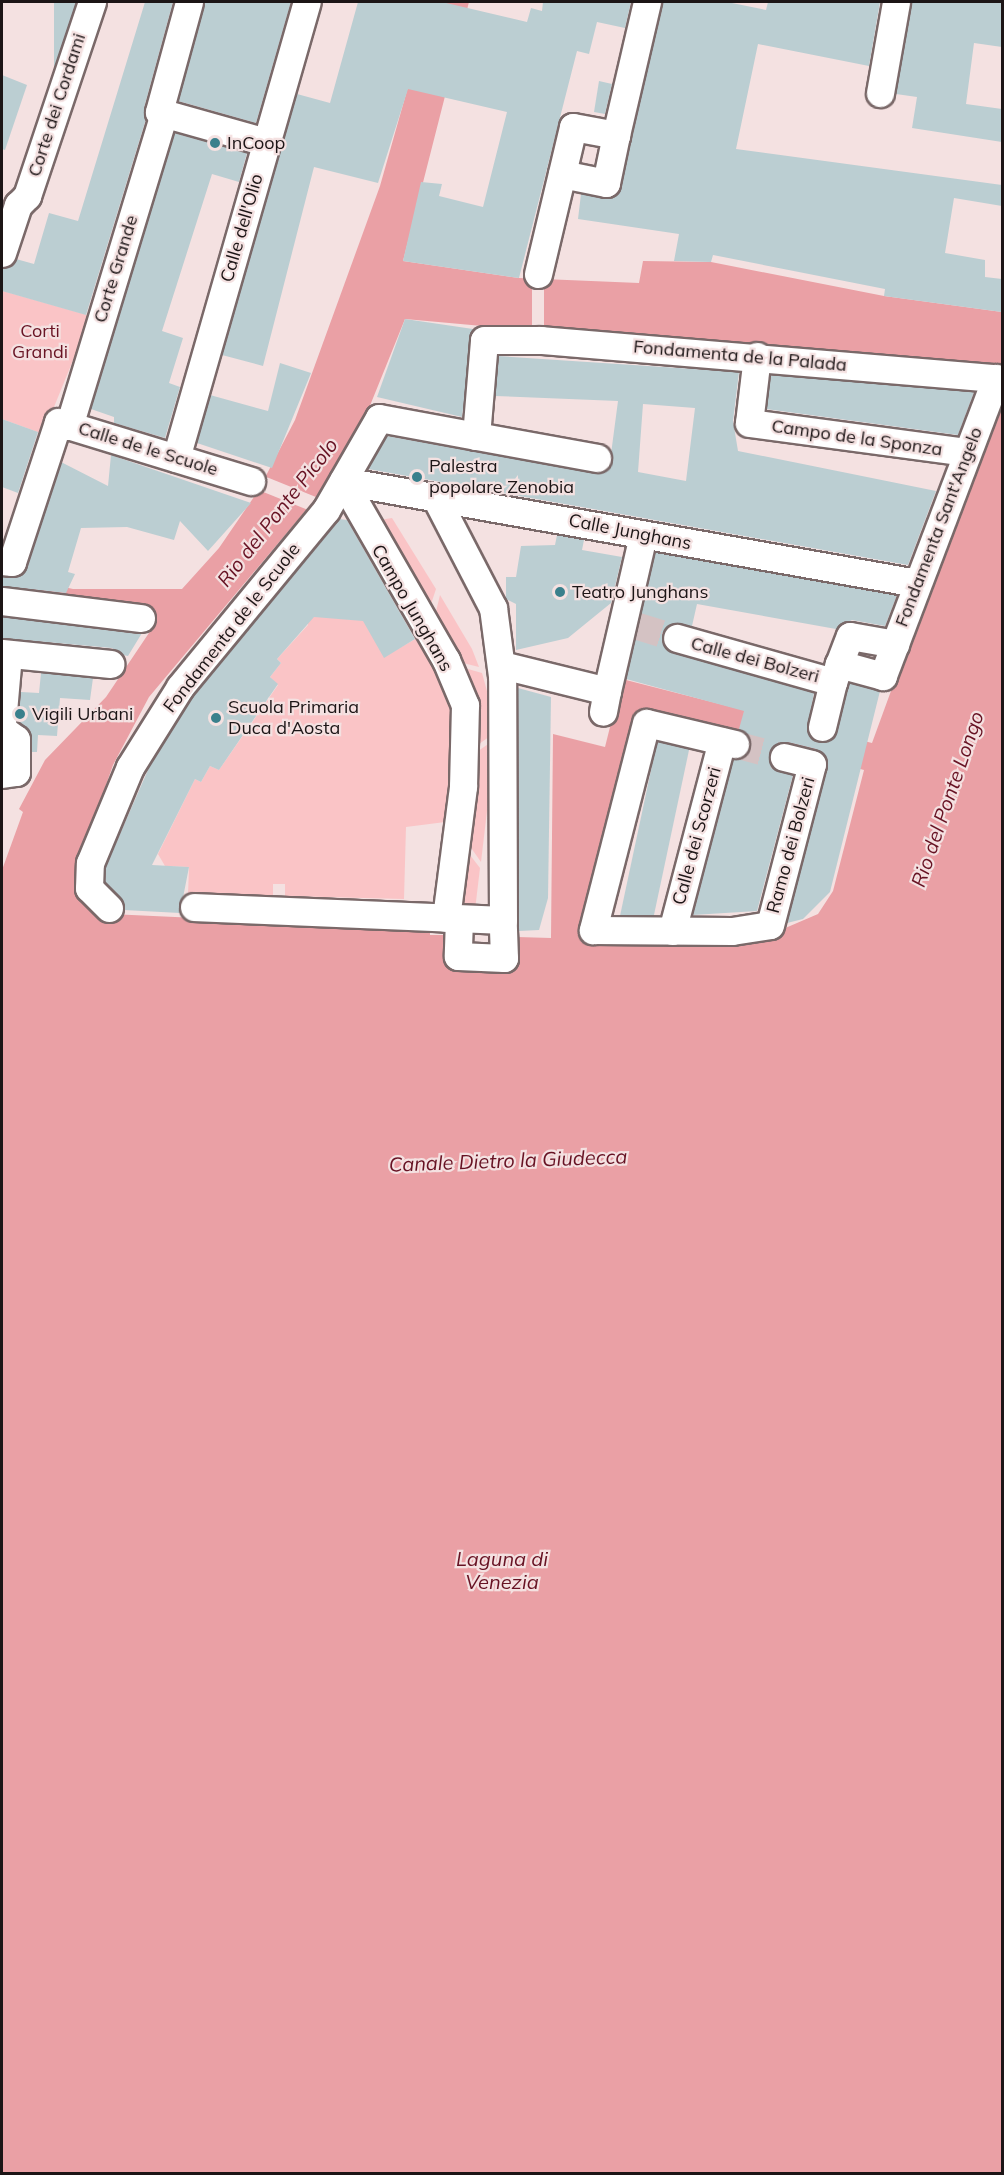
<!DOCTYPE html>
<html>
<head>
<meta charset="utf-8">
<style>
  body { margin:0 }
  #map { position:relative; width:1004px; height:2175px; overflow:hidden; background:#f4e1e1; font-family:Mulish,sans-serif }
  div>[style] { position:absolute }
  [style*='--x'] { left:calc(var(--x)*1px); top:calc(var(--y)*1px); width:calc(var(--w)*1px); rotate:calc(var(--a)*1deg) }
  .green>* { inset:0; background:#fac4c6 }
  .water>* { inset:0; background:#eaa0a5 }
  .pier>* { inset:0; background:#f4e1e1; transform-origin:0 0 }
  .building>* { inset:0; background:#bbced2; transform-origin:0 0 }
  .street-tunnel>* { height:27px; margin-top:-13.5px; transform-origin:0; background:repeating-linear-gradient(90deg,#d4c2c3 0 27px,transparent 0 41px) }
  .roads { filter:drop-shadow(2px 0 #7a6969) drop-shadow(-2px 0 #7a6969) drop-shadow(0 2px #7a6969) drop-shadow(0 -2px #7a6969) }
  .street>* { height:27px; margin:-13.5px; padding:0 13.5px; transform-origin:13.5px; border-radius:13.5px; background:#fff }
  .dots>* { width:16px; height:16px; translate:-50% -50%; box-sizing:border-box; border:3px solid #f4e1e1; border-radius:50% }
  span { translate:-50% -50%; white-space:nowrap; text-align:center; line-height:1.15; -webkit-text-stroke:4.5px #f4e1e1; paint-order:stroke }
  .street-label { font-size:18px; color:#1c1516 }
  .poi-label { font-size:18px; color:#1c1516 }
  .left { translate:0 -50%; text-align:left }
  .park-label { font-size:18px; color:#691424 }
  .water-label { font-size:20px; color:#671223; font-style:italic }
  .frame { position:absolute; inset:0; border:3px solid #1c1516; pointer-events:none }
</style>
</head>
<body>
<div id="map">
  <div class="green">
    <i style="clip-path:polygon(3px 291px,91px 316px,43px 434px,2px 419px)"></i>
    <i style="clip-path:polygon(392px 518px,436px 589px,426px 619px,367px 522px)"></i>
    <i style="clip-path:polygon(440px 595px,472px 649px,479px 667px,451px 660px,432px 628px)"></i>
    <i style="clip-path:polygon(321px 614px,352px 620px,356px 616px,369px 623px,384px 657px,424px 634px,460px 713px,453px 821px,406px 827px,404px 899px,285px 896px,285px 884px,273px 884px,273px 898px,188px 895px,189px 867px,165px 866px,158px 854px,195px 779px,201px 782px,210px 766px,219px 770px,278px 685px,270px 677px,281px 663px,277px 659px,308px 625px,307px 617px)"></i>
    <i style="clip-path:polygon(454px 665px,482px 673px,490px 702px,493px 734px,472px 749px)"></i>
    <i style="clip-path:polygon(494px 740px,494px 752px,481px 862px,462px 835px,471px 756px)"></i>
    <i style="clip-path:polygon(460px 842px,480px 868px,475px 910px,454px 908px)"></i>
  </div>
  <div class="water">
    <i style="clip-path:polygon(evenodd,432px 2px,469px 2px,403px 261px,519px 278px,639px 283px,643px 261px,711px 262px,884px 296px,1002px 312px,1002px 373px,405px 319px,348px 460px,149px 697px,113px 765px,81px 856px,110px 914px,430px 929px,430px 935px,450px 935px,450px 962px,516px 965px,517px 937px,551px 938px,553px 734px,605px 747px,622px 679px,872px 743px,1002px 387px,1002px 2173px,2px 2173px,2px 870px,23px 812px,19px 809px,45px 760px,106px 697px,157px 621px,143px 615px,2px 597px,2px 573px,73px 589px,182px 589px,219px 548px,258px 491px,295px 420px,380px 186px,432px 2px,642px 713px,864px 770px,833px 891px,818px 914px,783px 929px,729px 938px,583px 939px,642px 713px)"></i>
  </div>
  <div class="pier">
    <i style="left:532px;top:276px;width:12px;height:59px"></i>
    <i style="left:264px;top:476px;width:64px;height:15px;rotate:22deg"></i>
  </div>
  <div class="building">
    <i style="left:54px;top:2px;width:22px;height:84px"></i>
    <i style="clip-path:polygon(145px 2px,173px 2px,144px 108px,146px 119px,86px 315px,2px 291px,2px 268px,16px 259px,34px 264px,49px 213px,78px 221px)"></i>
    <i style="clip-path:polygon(204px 2px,291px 2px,256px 123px,178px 101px)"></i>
    <i style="clip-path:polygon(358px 2px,442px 2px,527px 22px,531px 8px,542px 11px,543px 2px,631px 2px,625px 28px,597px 22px,589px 54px,577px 51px,519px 278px,403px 261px,421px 182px,442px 184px,439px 196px,483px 207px,507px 112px,408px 89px,378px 183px,314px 167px,263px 366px,222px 355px,297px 94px,330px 103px)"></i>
    <i style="clip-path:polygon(662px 2px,727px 2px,766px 10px,768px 2px,880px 2px,869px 66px,758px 44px,736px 149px,1002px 185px,1002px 206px,954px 198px,945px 253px,985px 260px,985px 277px,1002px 279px,1002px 312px,884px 296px,885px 289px,713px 255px,711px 262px,674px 261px,679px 234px,578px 219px,581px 194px,610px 198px,621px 187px)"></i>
    <i style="clip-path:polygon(911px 2px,1002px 2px,1002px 47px,974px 43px,966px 104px,1002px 109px,1002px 142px,912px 128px,917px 97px,896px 94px)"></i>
    <i style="clip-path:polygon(2px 75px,27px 85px,5px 150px,2px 149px)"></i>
    <i style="clip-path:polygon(599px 81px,612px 84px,605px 114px,594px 112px)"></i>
    <i style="clip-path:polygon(174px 133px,247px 153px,239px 182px,212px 174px,162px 331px,183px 338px,169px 383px,180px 387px,165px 438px,114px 423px,114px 417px,91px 409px)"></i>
    <i style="clip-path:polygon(405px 319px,473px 329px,462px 417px,377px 397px)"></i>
    <i style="clip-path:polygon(evenodd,498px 356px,739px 372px,733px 421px,738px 451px,936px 491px,908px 565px,368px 469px,387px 436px,594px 473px,609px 469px,618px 401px,495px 396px,498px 356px,643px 404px,695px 408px,686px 481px,638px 472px,643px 404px)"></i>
    <i style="clip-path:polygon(280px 363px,311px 373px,272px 468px,197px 443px,210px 395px,268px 411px)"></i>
    <i style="clip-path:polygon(771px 375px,974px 392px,958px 435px,766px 409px)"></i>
    <i style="clip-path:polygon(2px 419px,38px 432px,18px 493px,2px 487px)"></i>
    <i style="clip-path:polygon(111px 455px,251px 503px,208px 551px,180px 521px,174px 540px,127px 527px,81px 528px,68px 572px,75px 574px,66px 593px,2px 586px,2px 577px,17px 577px,27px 567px,61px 462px,108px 486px)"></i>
    <i style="clip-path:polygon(339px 519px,347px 520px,415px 639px,384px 658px,363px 621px,314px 617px,277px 659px,281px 663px,270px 677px,278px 684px,219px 770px,210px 766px,201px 782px,195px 779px,152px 865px,189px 867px,180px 913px,124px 910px,105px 882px,106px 866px,151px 763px,193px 696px)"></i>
    <i style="clip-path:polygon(557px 535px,584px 540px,582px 550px,622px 557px,611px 603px,568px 638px,516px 650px,516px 604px,506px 599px,506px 577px,516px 577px,521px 546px,555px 545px)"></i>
    <i style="clip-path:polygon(655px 552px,897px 595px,885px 626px,852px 620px,836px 629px,697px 604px,692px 626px,674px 623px,662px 633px,662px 642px,673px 653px,814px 693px,807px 731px,818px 742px,827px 742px,837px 731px,849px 683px,880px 691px,830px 892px,803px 919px,787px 923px,827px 760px,816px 749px,787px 742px,773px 746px,769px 754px,774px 769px,793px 775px,757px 911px,693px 915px,733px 759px,747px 754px,750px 740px,739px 729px,744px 711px,626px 679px)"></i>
    <i style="clip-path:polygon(2px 617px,139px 634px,142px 633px,128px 656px,123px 655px,112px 648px,2px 638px)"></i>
    <i style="clip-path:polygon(41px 673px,93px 678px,90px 700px,60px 698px,57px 736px,38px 735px,37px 752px,32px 752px,30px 732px,18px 721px,21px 692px,39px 693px)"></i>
    <i style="clip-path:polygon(518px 688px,551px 697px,548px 898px,539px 930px,519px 931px)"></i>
    <i style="left:657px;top:742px;width:33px;height:178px;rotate:12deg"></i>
  </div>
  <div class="street-tunnel">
    <i style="--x:635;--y:625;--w:44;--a:17.2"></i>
    <i style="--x:735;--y:744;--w:51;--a:14.9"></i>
  </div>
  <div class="roads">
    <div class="street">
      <i style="--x:189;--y:2;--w:114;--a:105.3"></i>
      <i style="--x:159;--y:112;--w:111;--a:15.7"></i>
      <i style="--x:880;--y:93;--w:92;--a:-80"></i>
      <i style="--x:616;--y:135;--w:137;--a:-76.9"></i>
      <i style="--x:2;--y:253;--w:51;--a:-71.6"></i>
      <i style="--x:18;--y:205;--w:13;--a:-45"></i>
      <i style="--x:27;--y:196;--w:205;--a:-71.5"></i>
      <i style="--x:538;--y:274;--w:151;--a:-76.6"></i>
      <i style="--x:573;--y:127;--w:44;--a:10.5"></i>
      <i style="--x:616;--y:135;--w:49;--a:101.8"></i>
      <i style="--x:606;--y:183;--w:45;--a:-168.4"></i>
      <i style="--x:757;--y:356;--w:67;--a:96.8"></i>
      <i style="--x:749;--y:423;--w:218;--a:7.6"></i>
      <i style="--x:69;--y:426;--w:327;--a:-73.1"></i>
      <i style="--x:476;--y:436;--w:123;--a:10.3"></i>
      <i style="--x:176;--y:458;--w:474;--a:-74"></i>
      <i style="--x:343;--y:481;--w:583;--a:10.08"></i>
      <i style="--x:343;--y:481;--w:207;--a:60.1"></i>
      <i style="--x:446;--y:660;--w:49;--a:67.1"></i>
      <i style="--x:465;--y:705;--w:82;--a:91.4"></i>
      <i style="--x:463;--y:787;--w:132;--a:97.4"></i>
      <i style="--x:2;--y:561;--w:10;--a:6"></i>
      <i style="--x:12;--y:562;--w:147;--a:-71.8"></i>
      <i style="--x:58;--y:422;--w:202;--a:17"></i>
      <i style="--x:2;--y:601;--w:140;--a:7"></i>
      <i style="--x:2;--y:653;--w:109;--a:5.8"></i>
      <i style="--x:839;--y:664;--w:30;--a:-69"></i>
      <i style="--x:850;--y:636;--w:46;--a:10.1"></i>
      <i style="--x:502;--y:665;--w:108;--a:13.9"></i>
      <i style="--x:607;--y:691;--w:21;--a:101"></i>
      <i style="--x:607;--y:691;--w:160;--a:-77"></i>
      <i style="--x:2;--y:723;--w:69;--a:-85"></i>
      <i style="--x:822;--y:727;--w:46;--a:-76.3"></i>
      <i style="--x:2;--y:729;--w:17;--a:36"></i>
      <i style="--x:16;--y:739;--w:33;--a:90"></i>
      <i style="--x:16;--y:772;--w:14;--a:172"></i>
      <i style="--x:735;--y:744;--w:91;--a:-166.7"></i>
      <i style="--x:646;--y:723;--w:214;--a:104.4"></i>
      <i style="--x:593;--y:930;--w:139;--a:0.4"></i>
      <i style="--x:732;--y:931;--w:38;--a:-9"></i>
      <i style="--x:770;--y:925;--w:166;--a:-75.4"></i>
      <i style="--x:812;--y:764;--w:29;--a:-166"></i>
      <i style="--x:194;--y:907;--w:309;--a:2.4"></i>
      <i style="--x:503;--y:920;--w:244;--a:-90.2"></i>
      <i style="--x:502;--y:676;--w:69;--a:-97.5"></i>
      <i style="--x:493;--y:608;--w:124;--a:-117.4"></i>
      <i style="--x:109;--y:908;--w:28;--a:-135"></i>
      <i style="--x:89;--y:888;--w:25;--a:-88"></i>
      <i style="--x:90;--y:863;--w:104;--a:-67.4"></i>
      <i style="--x:130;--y:767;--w:94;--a:-58"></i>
      <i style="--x:180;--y:687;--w:229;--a:-50.5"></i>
      <i style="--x:326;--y:510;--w:106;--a:-60.1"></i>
      <i style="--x:379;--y:418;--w:99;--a:10.5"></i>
      <i style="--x:476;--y:436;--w:96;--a:-85.2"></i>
      <i style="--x:484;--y:340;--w:57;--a:0"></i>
      <i style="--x:541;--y:340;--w:457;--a:4.8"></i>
      <i style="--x:996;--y:378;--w:319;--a:110.8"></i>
      <i style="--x:883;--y:676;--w:46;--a:-164.7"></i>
      <i style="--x:839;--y:664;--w:19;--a:108"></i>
      <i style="--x:833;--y:682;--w:162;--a:-164.2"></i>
      <i style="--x:459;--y:919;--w:37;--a:92"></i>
      <i style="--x:458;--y:956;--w:46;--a:2.5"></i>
      <i style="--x:504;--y:958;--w:38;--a:-92"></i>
      <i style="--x:672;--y:931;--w:196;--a:-75.3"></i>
    </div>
  </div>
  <div class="dots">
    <i style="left:215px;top:143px;background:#3a808c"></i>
    <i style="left:417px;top:477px;background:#3a808c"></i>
    <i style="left:560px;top:592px;background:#3a808c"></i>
    <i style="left:20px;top:714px;background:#3a808c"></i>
    <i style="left:216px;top:718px;background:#3a808c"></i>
  </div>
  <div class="street-label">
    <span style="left:57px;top:105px;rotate:-72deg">Corte dei Cordami</span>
    <span style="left:242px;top:228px;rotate:-74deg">Calle dell'Olio</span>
    <span style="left:116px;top:269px;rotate:-73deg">Corte Grande</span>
    <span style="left:740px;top:356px;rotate:5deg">Fondamenta de la Palada</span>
    <span style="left:857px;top:438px;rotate:8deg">Campo de la Sponza</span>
    <span style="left:148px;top:449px;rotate:17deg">Calle de le Scuole</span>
    <span style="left:939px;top:527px;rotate:-69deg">Fondamenta Sant'Angelo</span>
    <span style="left:630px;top:532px;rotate:11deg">Calle Junghans</span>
    <span style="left:412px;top:608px;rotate:60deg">Campo Junghans</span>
    <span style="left:232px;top:628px;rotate:-52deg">Fondamenta de le Scuole</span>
    <span style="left:755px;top:660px;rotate:15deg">Calle dei Bolzeri</span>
    <span style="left:697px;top:836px;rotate:-75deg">Calle dei Scorzeri</span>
    <span style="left:791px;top:845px;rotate:-75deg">Ramo dei Bolzeri</span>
  </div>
  <div class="poi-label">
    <span class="left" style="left:227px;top:143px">InCoop</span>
    <span class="left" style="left:429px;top:477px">Palestra<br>popolare Zenobia</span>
    <span class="left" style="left:572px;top:592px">Teatro Junghans</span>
    <span class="left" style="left:228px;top:718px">Scuola Primaria<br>Duca d'Aosta</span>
    <span class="left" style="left:32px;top:714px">Vigili Urbani</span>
  </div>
  <div class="park-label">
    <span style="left:40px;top:342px">Corti<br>Grandi</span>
  </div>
  <div class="water-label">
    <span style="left:277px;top:512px;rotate:-52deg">Rio del Ponte Picolo</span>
    <span style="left:947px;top:799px;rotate:-71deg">Rio del Ponte Longo</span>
    <span style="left:508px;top:1160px;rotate:-2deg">Canale Dietro la Giudecca</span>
    <span style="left:502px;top:1570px">Laguna di<br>Venezia</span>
  </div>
  <div class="frame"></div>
</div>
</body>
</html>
